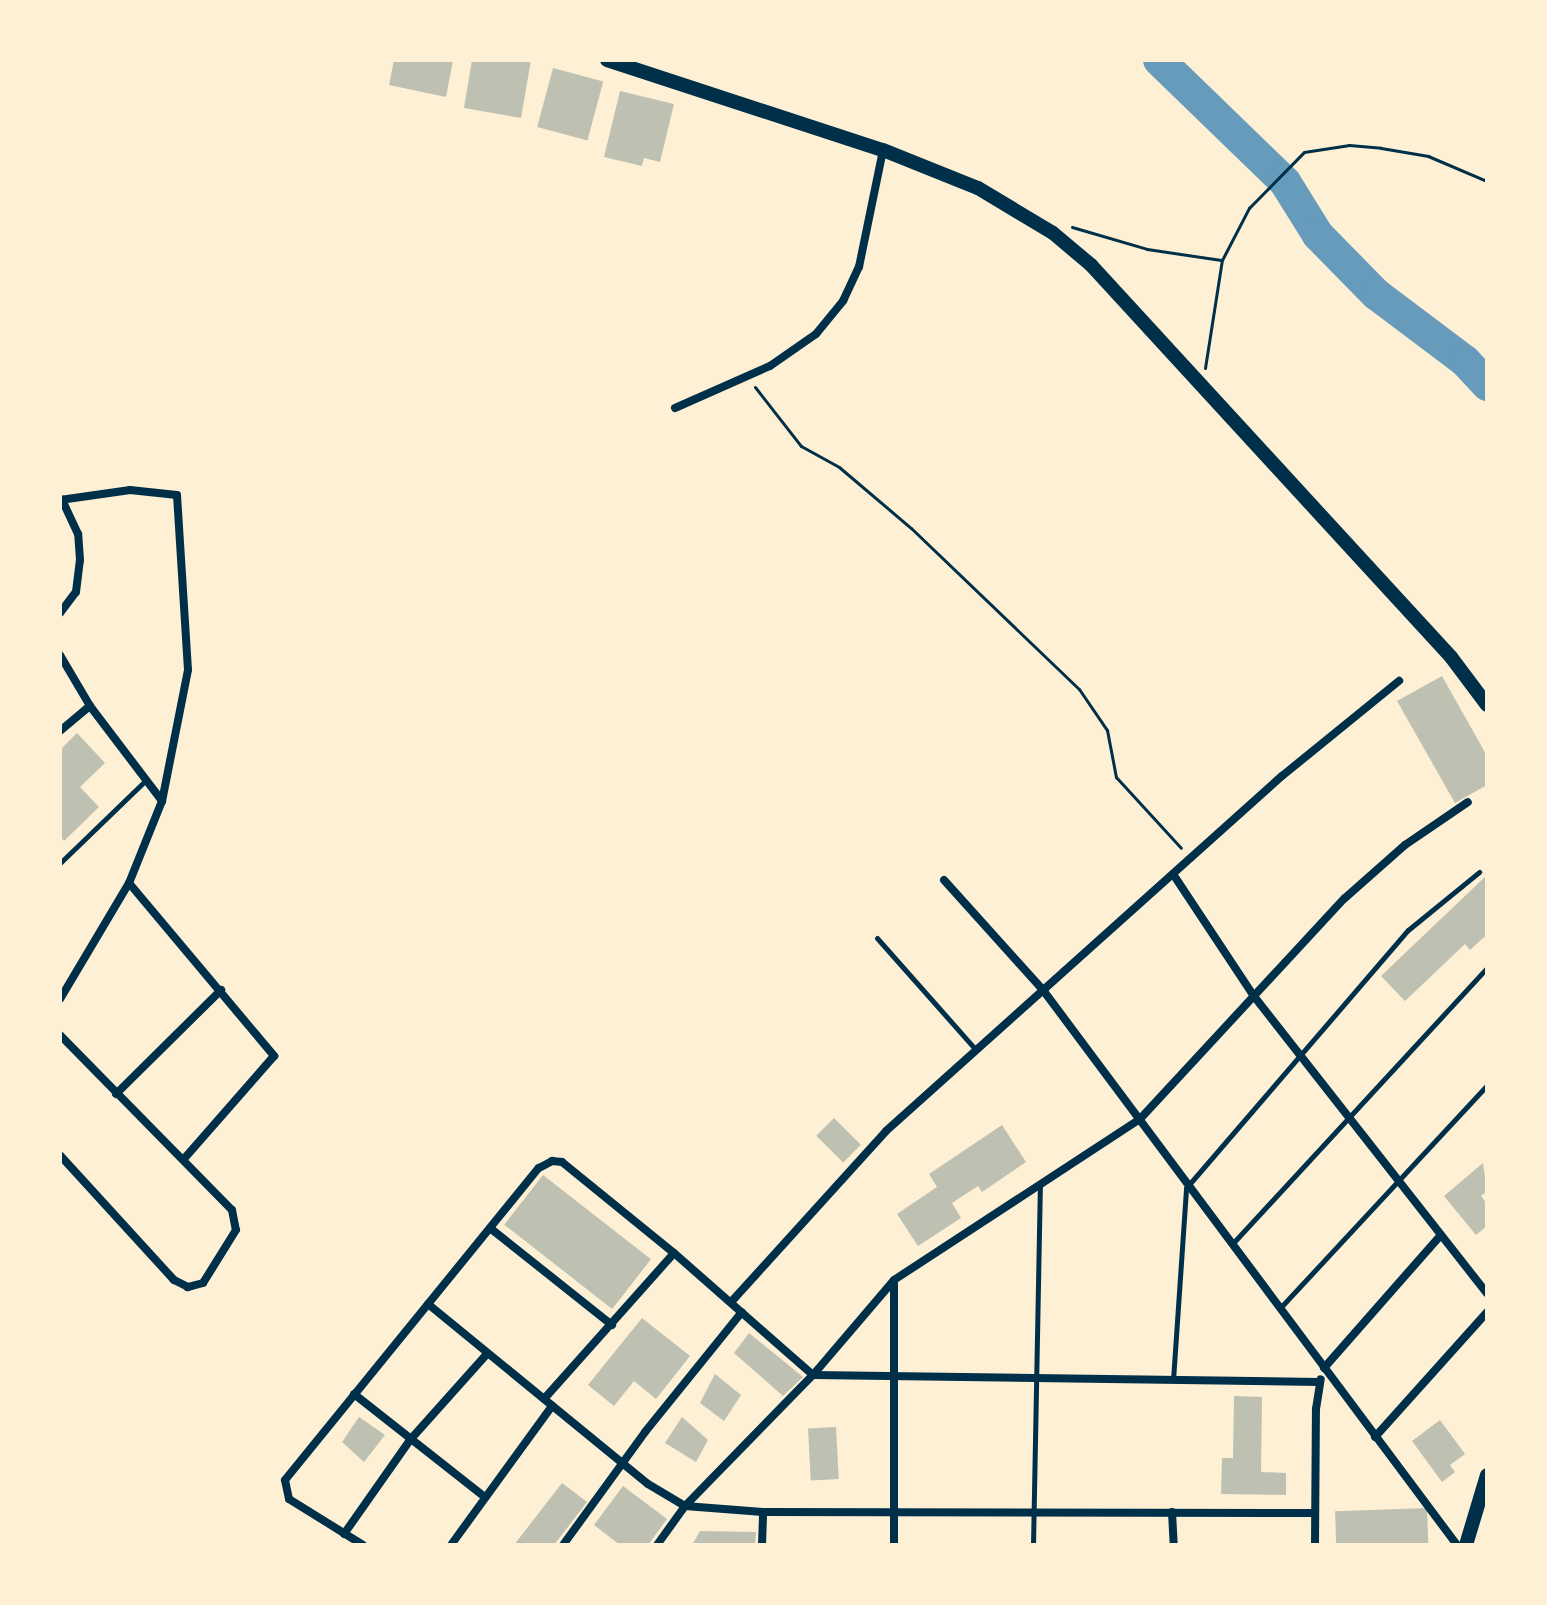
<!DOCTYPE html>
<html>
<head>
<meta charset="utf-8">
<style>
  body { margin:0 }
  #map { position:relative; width:1547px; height:1605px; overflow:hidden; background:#fdf0d5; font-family:Overpass,sans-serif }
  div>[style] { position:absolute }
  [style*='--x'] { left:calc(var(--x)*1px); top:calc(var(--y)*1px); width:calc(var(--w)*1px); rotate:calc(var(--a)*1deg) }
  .river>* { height:32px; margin:-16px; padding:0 16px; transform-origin:16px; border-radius:16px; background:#669bbc }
  .building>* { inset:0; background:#bec0b2; transform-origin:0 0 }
  .path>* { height:3px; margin:-1.5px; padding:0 1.5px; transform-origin:1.5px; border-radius:1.5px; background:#003049 }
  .service>* { height:5px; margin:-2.5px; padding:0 2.5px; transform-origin:2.5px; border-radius:2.5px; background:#003049 }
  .minor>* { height:8px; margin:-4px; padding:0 4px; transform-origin:4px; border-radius:4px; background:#003049 }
  .tertiary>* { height:14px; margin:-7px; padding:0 7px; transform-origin:7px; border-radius:7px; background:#003049 }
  span { translate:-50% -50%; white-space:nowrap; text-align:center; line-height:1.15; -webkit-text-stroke:7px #fdf0d5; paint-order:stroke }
  .frame { position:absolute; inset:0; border:62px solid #fdf0d5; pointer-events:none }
</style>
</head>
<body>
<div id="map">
  <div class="river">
    <i style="--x:1159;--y:60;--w:175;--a:44.1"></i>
    <i style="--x:1285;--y:182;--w:62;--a:58.1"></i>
    <i style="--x:1318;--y:235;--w:83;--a:45.5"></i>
    <i style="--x:1376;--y:294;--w:111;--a:37"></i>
    <i style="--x:1465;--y:361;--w:33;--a:47"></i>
  </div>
  <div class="building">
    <i style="clip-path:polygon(394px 60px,453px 60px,446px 97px,389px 85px)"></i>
    <i style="clip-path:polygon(472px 60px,531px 60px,521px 118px,464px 108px)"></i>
    <i style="left:553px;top:68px;width:52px;height:61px;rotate:15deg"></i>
    <i style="clip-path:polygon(620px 91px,674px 104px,660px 162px,644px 158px,642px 166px,604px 157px)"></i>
    <i style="clip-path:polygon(1442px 676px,1487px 756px,1487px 785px,1455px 803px,1397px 701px)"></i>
    <i style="clip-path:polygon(77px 733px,105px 763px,80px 787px,99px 807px,64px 841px,60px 836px,60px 750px)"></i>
    <i style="clip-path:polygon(1487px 875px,1487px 940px,1484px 937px,1470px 950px,1465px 944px,1405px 1001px,1381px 976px)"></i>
    <i style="left:834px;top:1118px;width:38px;height:25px;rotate:45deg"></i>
    <i style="clip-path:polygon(1002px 1125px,1026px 1162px,982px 1192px,978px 1186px,952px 1203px,961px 1218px,918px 1246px,897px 1214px,937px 1187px,929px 1174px)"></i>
    <i style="clip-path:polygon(1483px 1163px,1487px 1191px,1481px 1196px,1487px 1204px,1487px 1226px,1476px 1235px,1444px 1196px)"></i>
    <i style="left:543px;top:1175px;width:137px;height:63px;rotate:38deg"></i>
    <i style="clip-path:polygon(642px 1318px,690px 1356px,656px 1399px,634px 1381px,614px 1406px,588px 1385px)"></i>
    <i style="clip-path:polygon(749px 1333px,803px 1377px,783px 1396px,734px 1353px)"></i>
    <i style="clip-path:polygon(715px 1374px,741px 1395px,724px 1421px,700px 1403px)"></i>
    <i style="clip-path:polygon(1234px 1396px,1262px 1397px,1261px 1472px,1286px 1473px,1286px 1495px,1221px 1494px,1222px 1458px,1233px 1458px)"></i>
    <i style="clip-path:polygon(359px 1417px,385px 1435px,364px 1462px,342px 1442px)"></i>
    <i style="clip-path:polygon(682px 1417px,708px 1440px,696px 1462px,665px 1443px)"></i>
    <i style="clip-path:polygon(1440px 1420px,1465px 1454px,1450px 1465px,1455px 1472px,1442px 1482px,1412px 1441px)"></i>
    <i style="left:836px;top:1427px;width:52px;height:28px;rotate:87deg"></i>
    <i style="clip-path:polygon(562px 1483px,587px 1502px,554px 1545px,514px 1545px)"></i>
    <i style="clip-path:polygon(623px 1486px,667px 1519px,648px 1545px,620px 1545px,594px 1525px)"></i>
    <i style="left:1427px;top:1508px;width:36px;height:92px;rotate:88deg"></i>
    <i style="clip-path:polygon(700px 1531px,756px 1532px,755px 1545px,692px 1545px)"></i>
  </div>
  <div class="path">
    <i style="--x:1072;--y:227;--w:78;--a:16.3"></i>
    <i style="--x:1147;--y:249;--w:75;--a:8.5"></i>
    <i style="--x:1205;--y:368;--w:109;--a:-81.1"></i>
    <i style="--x:1222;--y:260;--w:59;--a:-62.6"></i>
    <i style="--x:1249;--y:208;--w:78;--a:-45.5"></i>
    <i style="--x:1304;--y:152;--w:46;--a:-8.8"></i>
    <i style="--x:1349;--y:145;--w:32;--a:5"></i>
    <i style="--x:1381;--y:148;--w:48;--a:9.7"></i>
    <i style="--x:1428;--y:156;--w:64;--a:23"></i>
    <i style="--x:755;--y:387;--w:75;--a:52.1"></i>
    <i style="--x:801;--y:446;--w:43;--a:28.9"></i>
    <i style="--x:839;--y:467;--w:94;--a:40.3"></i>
    <i style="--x:911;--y:528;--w:233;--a:43.8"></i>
    <i style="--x:1079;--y:689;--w:50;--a:55.7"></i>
    <i style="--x:1107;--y:730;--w:48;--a:79.2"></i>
    <i style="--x:1116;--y:777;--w:96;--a:47.5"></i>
  </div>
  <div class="service">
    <i style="--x:60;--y:863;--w:118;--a:-44"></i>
    <i style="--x:877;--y:938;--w:149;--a:48.5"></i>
    <i style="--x:1233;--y:1243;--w:374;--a:-47.3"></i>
    <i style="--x:1280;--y:1308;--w:304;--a:-47.1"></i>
    <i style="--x:1173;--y:1380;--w:192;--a:-86.1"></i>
    <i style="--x:1186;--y:1188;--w:340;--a:-49.3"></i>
    <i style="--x:1408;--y:930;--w:92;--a:-39.2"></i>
    <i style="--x:1033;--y:1545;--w:362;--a:-88.9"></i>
  </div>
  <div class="minor">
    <i style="--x:675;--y:408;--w:104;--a:-23.9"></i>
    <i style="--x:770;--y:366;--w:56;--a:-34.8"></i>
    <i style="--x:816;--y:334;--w:43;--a:-50.7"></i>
    <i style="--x:843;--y:301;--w:38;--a:-65"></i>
    <i style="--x:859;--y:267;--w:119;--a:-78.4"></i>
    <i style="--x:60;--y:500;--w:71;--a:-8.1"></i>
    <i style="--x:130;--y:490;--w:47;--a:6.1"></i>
    <i style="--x:177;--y:495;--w:175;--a:86.4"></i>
    <i style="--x:188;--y:670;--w:134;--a:101.2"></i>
    <i style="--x:162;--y:801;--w:88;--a:111.9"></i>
    <i style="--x:129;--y:883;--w:135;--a:120.7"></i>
    <i style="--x:60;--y:613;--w:26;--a:-53"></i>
    <i style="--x:76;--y:592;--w:32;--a:-83"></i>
    <i style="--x:80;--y:560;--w:26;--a:-94"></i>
    <i style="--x:78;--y:534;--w:38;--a:-115"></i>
    <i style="--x:60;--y:655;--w:59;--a:59.5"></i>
    <i style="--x:90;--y:706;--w:119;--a:52.8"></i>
    <i style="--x:60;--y:731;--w:39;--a:-40"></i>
    <i style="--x:1173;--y:874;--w:145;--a:56.5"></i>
    <i style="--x:1253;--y:995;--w:379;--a:51.9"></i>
    <i style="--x:944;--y:880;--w:148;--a:48"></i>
    <i style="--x:1043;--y:990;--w:692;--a:53.28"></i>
    <i style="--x:129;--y:883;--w:226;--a:50"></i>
    <i style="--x:274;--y:1056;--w:138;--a:131.2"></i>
    <i style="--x:60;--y:1035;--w:245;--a:45.5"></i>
    <i style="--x:232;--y:1210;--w:20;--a:79"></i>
    <i style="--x:236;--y:1230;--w:62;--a:121.9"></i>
    <i style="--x:203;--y:1283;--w:16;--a:165"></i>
    <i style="--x:188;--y:1287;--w:16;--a:-153"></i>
    <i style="--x:174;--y:1280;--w:169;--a:-132.4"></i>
    <i style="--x:116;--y:1094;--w:148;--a:-44.7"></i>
    <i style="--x:490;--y:1228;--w:156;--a:38.5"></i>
    <i style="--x:732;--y:1301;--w:229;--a:-47.8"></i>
    <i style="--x:886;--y:1131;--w:532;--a:-41.88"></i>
    <i style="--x:1282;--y:776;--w:151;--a:-39.1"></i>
    <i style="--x:428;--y:1304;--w:284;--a:39.3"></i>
    <i style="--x:648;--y:1484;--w:43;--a:30.7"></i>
    <i style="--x:685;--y:1506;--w:78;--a:4.4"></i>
    <i style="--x:763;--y:1512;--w:552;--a:0.1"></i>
    <i style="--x:1324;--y:1368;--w:177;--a:-48.7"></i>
    <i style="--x:354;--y:1394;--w:167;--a:38.2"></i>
    <i style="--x:544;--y:1399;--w:195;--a:-48.3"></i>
    <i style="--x:1375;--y:1437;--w:168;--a:-48.1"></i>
    <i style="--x:1172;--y:1512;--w:33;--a:87"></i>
    <i style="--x:344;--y:1534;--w:115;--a:-54.9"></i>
    <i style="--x:410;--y:1440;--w:115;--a:-48.2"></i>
    <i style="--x:363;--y:1545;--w:87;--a:-148.1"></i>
    <i style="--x:289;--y:1499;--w:19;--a:-102"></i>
    <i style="--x:285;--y:1480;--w:402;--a:-50.9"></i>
    <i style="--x:539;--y:1168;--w:15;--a:-28"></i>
    <i style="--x:552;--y:1161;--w:10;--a:6"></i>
    <i style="--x:562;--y:1162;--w:144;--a:39.1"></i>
    <i style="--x:674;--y:1253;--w:185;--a:41.3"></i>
    <i style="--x:813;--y:1375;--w:506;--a:0.79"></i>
    <i style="--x:451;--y:1545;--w:172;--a:-54"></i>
    <i style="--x:563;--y:1545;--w:140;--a:-54"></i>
    <i style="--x:645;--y:1432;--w:154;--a:-51.1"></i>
    <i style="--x:657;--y:1545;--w:48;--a:-54.3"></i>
    <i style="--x:685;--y:1506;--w:183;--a:-45.7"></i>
    <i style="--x:813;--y:1375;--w:125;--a:-49.5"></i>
    <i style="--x:894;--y:1280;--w:294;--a:-33.2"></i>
    <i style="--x:1140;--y:1119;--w:301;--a:-47.2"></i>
    <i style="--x:1345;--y:898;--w:80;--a:-41.5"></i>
    <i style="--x:1405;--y:845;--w:76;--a:-34.3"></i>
    <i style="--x:762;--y:1545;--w:33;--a:-88"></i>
    <i style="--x:894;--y:1545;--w:264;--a:-90"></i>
    <i style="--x:1315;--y:1545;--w:136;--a:-89.6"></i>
    <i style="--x:1316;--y:1409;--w:30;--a:-81"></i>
  </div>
  <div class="tertiary">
    <i style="--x:607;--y:60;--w:290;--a:18.1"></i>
    <i style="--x:883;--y:150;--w:102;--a:21.8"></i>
    <i style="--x:978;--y:188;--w:87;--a:31"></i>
    <i style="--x:1053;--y:233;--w:50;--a:40.1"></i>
    <i style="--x:1091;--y:265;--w:532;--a:47.44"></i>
    <i style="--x:1451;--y:657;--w:60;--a:53.1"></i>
    <i style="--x:1466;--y:1545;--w:73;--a:-73.3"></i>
  </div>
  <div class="frame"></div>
</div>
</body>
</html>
